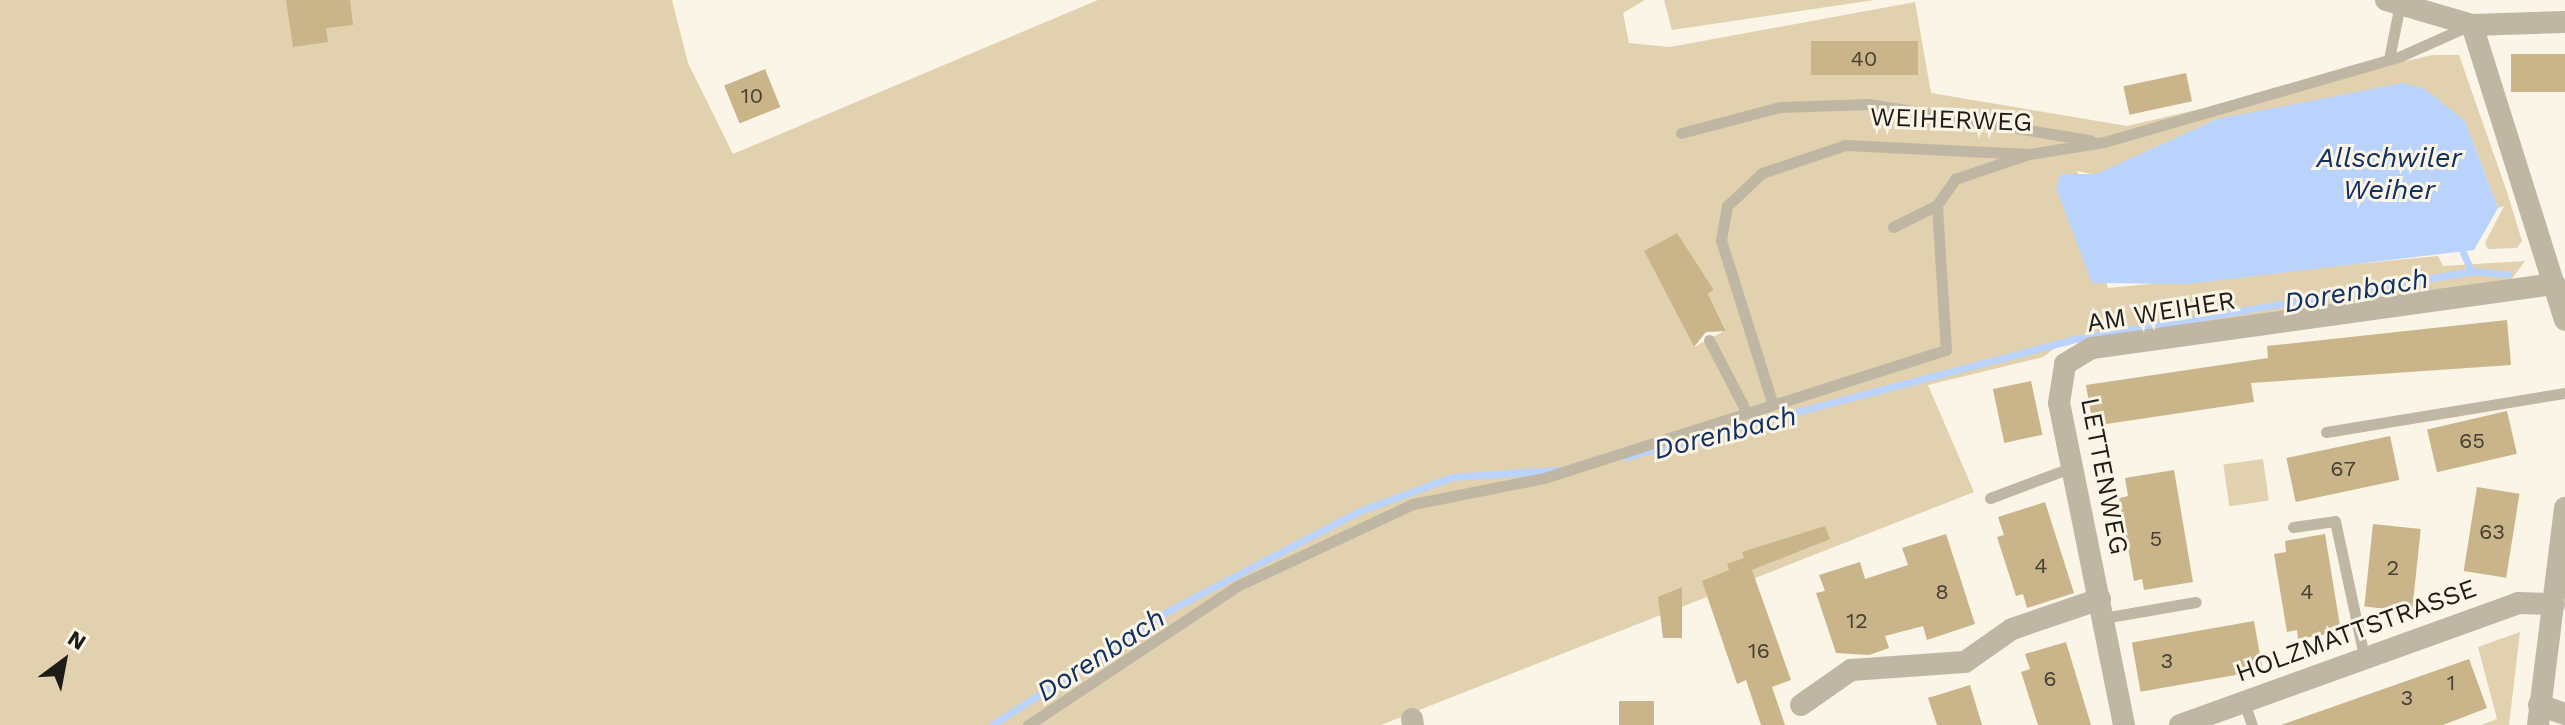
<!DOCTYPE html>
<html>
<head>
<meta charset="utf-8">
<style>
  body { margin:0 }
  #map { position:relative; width:2565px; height:725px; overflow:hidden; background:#fbf5e7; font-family:"Work Sans",sans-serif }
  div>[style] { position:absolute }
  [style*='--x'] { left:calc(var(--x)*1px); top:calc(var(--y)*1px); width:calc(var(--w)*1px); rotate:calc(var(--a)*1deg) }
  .green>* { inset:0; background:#e1d1af; transform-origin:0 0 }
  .water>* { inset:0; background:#b9d3fc }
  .stream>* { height:7px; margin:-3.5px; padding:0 3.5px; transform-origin:3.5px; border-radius:3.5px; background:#b9d3fc }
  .building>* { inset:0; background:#c9b589; transform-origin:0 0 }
  .lane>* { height:11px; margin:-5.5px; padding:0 5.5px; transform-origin:5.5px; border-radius:5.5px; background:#bfb7a3 }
  .street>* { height:22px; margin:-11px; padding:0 11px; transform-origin:11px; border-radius:11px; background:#bfb7a3 }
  span { translate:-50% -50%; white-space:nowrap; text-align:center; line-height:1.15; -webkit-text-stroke:6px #fbf5e7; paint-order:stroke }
  .number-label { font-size:22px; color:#494234 }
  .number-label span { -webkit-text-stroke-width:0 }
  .street-label { font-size:26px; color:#1e1c17 }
  .water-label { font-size:28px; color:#123161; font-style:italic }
  .north { position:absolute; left:24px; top:621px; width:80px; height:80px; -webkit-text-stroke:6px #fbf5e7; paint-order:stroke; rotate:32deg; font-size:22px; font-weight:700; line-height:32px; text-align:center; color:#1e1c17 }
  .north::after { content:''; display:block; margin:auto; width:28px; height:36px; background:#1e1c17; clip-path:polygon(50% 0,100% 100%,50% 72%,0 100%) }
</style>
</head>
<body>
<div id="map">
  <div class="green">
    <i style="clip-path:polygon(evenodd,0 0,672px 0,688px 63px,733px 154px,1098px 0,1645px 0,1623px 13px,1629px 43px,1670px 47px,1915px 2px,1931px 93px,2127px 126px,2432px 55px,2459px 55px,2507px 192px,2522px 241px,2517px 248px,2488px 249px,2485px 243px,2504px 206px,2498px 208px,2465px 121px,2217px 119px,2096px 175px,2077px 171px,2108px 288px,2438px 256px,2443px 266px,2525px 261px,2509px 283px,2059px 345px,2043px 357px,1928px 385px,1974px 492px,1381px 725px,0 725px,0 0,1677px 234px,1714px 290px,1708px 294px,1726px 330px,1694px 347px,1644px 251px,1677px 234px)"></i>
    <i style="clip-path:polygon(1664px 0,1874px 0,1672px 30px)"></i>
    <i style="left:2263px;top:459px;width:42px;height:40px;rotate:82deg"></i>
    <i style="clip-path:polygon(2520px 632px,2509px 725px,2481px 725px,2497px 719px,2478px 647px)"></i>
  </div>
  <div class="water">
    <i style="clip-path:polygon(2403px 83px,2425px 89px,2465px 121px,2498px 208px,2474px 250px,2187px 284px,2092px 283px,2056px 188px,2061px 174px,2096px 174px,2217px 119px)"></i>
  </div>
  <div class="stream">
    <i style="--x:2463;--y:252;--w:21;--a:67"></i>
    <i style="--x:1625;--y:457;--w:465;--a:-14.7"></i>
    <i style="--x:2075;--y:339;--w:402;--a:-9.7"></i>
    <i style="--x:2471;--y:271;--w:37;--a:5"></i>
    <i style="--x:992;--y:725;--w:210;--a:-32.9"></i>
    <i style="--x:1168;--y:611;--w:213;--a:-27.6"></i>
    <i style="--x:1357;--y:512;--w:101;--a:-20.2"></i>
    <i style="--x:1452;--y:477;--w:106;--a:-3.8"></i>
  </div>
  <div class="building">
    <i style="clip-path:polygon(286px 0,350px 0,353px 25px,326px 28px,328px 42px,293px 47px)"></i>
    <i style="left:1918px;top:41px;width:34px;height:107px;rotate:90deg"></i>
    <i style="left:2565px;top:54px;width:38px;height:54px;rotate:90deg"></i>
    <i style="left:765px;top:69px;width:41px;height:44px;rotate:68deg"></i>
    <i style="left:2186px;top:73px;width:29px;height:64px;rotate:78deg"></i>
    <i style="clip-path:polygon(1677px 233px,1714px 290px,1708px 294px,1726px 331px,1706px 332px,1694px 347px,1644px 251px)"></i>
    <i style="clip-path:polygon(2507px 320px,2511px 365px,2251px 383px,2254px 402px,2093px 426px,2086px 385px,2268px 358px,2267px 346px)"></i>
    <i style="left:2031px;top:381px;width:55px;height:39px;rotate:78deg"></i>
    <i style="left:2507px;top:411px;width:44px;height:82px;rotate:77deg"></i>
    <i style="left:2390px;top:436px;width:45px;height:106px;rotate:78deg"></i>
    <i style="clip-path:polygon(2174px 470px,2193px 582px,2144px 590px,2142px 579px,2134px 581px,2119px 498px,2128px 496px,2125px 478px)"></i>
    <i style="left:2477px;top:487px;width:43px;height:85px;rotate:9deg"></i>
    <i style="clip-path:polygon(2045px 502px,2074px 593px,2027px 608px,2023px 594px,2016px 596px,1997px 537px,2004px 535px,1998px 517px)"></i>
    <i style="left:2373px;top:524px;width:48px;height:83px;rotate:6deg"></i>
    <i style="clip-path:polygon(1825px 526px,1830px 539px,1752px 570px,1791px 680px,1772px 687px,1785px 725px,1761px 725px,1746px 680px,1737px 684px,1702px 581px,1729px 570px,1727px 564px,1744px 558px,1742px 552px)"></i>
    <i style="clip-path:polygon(1946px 534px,1975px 624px,1927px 640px,1923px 626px,1885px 636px,1889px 648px,1869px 655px,1836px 653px,1816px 593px,1825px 591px,1819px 575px,1860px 562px,1865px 579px,1908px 565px,1902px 548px)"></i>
    <i style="clip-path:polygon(2325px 534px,2341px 632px,2298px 639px,2297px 630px,2287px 632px,2274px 554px,2286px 552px,2285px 541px)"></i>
    <i style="clip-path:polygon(1682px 587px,1682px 638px,1663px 638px,1658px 597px)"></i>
    <i style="left:2254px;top:621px;width:50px;height:124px;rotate:80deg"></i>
    <i style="clip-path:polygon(2066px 642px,2091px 725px,2038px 725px,2021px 672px,2030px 669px,2025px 654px)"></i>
    <i style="clip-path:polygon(2469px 659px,2487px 708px,2443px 725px,2281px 725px)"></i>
    <i style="clip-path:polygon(1970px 685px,1982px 725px,1937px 725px,1928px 698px)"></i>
    <i style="left:1654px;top:701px;width:24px;height:35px;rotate:90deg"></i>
  </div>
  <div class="lane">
    <i style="--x:2389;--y:59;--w:56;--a:-78.7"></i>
    <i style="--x:1681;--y:133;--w:102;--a:-14.7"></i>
    <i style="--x:1780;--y:107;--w:89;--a:-1.9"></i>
    <i style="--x:1869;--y:104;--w:224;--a:9.3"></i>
    <i style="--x:1893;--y:227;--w:49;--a:-26.6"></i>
    <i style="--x:1709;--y:340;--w:82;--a:62.5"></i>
    <i style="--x:1772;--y:402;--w:170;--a:-107.5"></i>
    <i style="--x:1721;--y:240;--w:35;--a:-80"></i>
    <i style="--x:1727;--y:206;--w:48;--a:-43.3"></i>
    <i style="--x:1762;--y:173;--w:88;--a:-18.6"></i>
    <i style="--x:1845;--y:145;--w:184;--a:2.8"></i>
    <i style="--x:2029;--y:154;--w:76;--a:-9.1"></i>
    <i style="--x:2104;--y:142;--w:309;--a:-16.1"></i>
    <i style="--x:2401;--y:56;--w:73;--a:-24.1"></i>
    <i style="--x:2326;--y:432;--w:242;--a:-9.3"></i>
    <i style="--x:1990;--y:498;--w:89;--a:-20.5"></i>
    <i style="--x:2293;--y:527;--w:42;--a:-8.1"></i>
    <i style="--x:2335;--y:521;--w:138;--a:77.9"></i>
    <i style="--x:2103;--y:618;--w:94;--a:-9.8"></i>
    <i style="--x:2244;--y:702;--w:24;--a:71"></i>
    <i style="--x:1028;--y:725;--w:251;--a:-33.6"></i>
    <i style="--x:1237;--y:586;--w:194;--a:-25"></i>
    <i style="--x:1413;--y:504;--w:134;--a:-11.2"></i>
    <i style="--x:1544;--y:478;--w:422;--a:-17.7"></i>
    <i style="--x:1946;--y:350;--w:145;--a:-93.6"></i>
    <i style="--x:1937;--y:205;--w:32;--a:-55"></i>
    <i style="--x:1955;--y:179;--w:78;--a:-18.7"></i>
  </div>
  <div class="street">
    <i style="--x:2386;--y:0;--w:90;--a:16.2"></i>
    <i style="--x:2472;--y:25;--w:93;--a:-1.8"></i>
    <i style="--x:2472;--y:25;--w:309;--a:72.5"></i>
    <i style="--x:1801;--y:705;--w:61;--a:-35"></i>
    <i style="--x:1851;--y:670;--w:114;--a:-4"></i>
    <i style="--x:1965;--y:662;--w:57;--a:-35.1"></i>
    <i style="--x:2012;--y:629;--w:93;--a:-18.8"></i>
    <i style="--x:2539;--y:705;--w:28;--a:19"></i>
    <i style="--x:1412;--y:719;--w:6;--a:81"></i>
    <i style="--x:2124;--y:725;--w:328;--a:-101.4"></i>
    <i style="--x:2059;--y:403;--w:39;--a:-81"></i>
    <i style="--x:2065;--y:364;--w:31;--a:-31"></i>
    <i style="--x:2092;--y:348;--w:467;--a:-7.9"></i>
    <i style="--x:2180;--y:725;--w:359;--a:-19.8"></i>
    <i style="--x:2518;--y:603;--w:36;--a:2"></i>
    <i style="--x:2538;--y:725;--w:219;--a:-82.9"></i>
  </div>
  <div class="number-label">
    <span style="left:1864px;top:59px">40</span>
    <span style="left:752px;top:96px">10</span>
    <span style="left:2472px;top:441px">65</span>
    <span style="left:2343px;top:469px">67</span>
    <span style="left:2492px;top:532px">63</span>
    <span style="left:2156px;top:539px">5</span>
    <span style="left:2041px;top:566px">4</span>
    <span style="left:2393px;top:568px">2</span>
    <span style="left:1942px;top:592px">8</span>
    <span style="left:2307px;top:592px">4</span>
    <span style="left:1857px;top:621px">12</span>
    <span style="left:1759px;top:651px">16</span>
    <span style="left:2167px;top:661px">3</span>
    <span style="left:2050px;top:679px">6</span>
    <span style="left:2451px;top:683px">1</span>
    <span style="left:2407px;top:698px">3</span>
  </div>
  <div class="street-label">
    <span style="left:1951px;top:120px;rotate:2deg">WEIHERWEG</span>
    <span style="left:2161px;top:312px;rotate:-9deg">AM WEIHER</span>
    <span style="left:2104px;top:476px;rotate:79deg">LETTENWEG</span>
    <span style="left:2356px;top:631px;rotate:-20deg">HOLZMATTSTRASSE</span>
  </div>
  <div class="water-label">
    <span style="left:2389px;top:174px">Allschwiler<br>Weiher</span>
    <span style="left:2356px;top:291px;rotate:-10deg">Dorenbach</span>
    <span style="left:1725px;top:433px;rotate:-14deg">Dorenbach</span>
    <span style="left:1101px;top:655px;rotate:-33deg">Dorenbach</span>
  </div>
  <div class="north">N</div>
</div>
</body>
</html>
